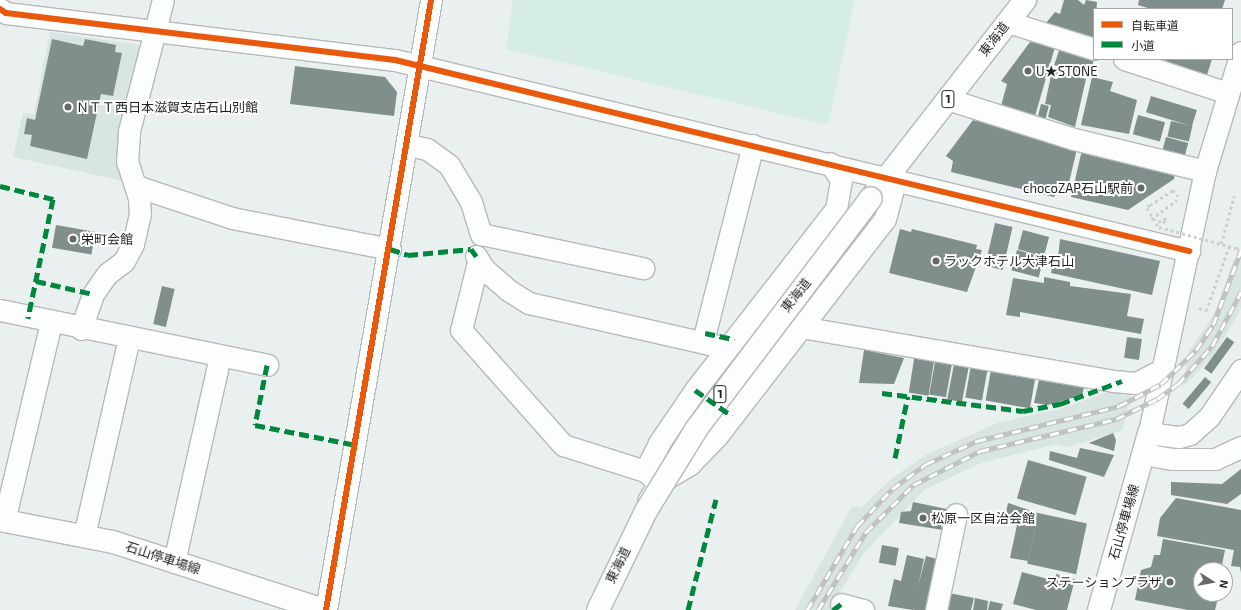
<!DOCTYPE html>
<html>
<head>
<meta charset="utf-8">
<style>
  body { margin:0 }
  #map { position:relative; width:1241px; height:610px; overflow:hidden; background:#eaf0ef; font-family:"Exo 2","Noto Sans JP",sans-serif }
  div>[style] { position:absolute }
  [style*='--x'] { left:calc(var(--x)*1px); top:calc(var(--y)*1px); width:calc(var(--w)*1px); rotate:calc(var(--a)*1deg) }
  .built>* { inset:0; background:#d8e5e2 }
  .green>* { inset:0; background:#d5ece7 }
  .building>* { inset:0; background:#808e8c; transform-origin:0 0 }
  .path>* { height:2.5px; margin-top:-1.25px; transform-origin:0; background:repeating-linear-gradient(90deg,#ced0d0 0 3px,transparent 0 6px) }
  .roads { filter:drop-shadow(1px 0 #b5bab9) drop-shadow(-1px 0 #b5bab9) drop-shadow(0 1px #b5bab9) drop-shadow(0 -1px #b5bab9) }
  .minor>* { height:21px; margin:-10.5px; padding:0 10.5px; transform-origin:10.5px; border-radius:10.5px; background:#fcfdfd }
  .major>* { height:22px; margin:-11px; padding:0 11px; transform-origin:11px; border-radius:11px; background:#fcfdfd }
  .highway>* { height:22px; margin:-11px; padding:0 11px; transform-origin:11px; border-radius:11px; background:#fcfdfd }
  .rail>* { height:4.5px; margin-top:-2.25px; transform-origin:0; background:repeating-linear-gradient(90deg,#fff 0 9px,#bfc0bf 0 18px); box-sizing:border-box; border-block:1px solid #bfc0bf }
  .path-bridge>* { height:2.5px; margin-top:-1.25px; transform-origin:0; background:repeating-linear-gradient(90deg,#ced0d0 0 3px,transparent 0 6px) }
  .bridges { filter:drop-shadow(1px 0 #b5bab9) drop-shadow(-1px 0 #b5bab9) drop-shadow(0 1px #b5bab9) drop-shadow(0 -1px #b5bab9) }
  .highway-bridge>* { height:22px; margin:-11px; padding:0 11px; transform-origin:11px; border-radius:11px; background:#fcfdfd }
  .quiet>* { height:5px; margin-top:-2.5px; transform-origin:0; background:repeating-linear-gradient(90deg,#00873e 0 10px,transparent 0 15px) }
  .cycleway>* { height:6px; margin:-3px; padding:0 3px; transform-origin:3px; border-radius:3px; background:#e8590c }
  .dots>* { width:11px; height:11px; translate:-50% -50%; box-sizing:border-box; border:2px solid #fff; border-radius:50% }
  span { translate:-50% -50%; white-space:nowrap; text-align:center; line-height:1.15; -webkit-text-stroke:4px #fff; paint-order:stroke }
  .shield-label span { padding:1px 3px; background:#fff; border:1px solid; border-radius:3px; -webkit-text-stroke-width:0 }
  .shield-label { font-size:12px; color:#1e2221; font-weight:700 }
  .street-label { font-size:13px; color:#1e2221 }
  .poi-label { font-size:13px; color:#1e2221 }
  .left { translate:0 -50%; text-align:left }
  .right { translate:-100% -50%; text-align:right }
  .legend { position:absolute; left:1093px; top:8px; width:140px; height:52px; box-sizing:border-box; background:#fff; border:1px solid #a5a7a6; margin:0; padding:5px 7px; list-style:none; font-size:12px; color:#1e2221 }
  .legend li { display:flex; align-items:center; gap:8px; height:20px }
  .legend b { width:20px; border:1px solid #a5a7a6 }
  .north { position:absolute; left:1193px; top:562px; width:40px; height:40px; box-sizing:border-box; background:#fff; border:1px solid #a5a7a6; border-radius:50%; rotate:101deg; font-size:11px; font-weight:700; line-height:16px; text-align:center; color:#1e2221 }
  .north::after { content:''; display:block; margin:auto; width:14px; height:18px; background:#656a69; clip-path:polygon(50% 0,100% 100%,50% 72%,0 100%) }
</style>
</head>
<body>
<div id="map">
  <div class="built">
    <i style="clip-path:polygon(50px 32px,146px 46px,128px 182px,13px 157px,23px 113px,34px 114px)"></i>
    <i style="clip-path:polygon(1234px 259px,1241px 261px,1241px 309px,1213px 356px,1182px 388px,1189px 351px,1214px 314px)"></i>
    <i style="clip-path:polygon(1123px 387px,1132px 389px,1123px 430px,1068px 447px,1057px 444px,981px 463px,924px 490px,864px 553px,829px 610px,795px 610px,852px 506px,861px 508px,891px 479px,927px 454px,1000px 422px,1056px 410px)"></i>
  </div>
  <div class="green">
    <i style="clip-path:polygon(513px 0,855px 0,828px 125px,506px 49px)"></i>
  </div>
  <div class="building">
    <i style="clip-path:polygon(1064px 0,1078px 0,1084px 5px,1086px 0,1097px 2px,1094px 41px,1046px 23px,1055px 12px,1060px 14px)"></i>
    <i style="clip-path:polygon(1139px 0,1225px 0,1222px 9px,1151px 9px,1138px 5px)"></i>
    <i style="clip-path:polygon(52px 39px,83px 46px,85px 39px,116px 45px,115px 52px,122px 53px,113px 96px,101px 94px,87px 159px,30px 146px,32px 135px,24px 134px,27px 118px,35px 120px)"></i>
    <i style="clip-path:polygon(1030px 42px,1055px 47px,1035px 116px,1001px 106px,1007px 84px,1001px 81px)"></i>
    <i style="left:1060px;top:48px;width:36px;height:18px;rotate:19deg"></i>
    <i style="clip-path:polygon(1166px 59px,1212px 59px,1206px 78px,1164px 66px)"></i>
    <i style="clip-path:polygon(295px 66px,385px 77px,397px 92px,394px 116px,290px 104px)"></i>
    <i style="clip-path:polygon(1052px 71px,1086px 79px,1075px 127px,1048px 117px,1051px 105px,1045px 104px)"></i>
    <i style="clip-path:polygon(1092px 77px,1113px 82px,1110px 91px,1137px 100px,1129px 134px,1081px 125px)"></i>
    <i style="left:1151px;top:96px;width:48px;height:17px;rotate:17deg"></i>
    <i style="left:1041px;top:104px;width:8px;height:17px;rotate:14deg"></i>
    <i style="left:1138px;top:115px;width:28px;height:20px;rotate:15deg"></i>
    <i style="clip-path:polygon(973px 120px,1077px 149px,1066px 195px,1056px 193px,1054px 197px,951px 172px,953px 161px,946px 156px)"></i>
    <i style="left:1171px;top:121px;width:22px;height:16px;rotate:13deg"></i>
    <i style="left:1166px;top:137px;width:23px;height:17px;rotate:15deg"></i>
    <i style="clip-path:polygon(1082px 150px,1175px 171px,1174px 179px,1128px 210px,1071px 197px)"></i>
    <i style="left:995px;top:223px;width:18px;height:44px;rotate:13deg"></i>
    <i style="left:56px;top:225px;width:40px;height:23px;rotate:10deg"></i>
    <i style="clip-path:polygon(900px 229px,911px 232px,912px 229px,977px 245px,976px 249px,982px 250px,967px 292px,889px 273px)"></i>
    <i style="left:1023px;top:230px;width:27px;height:20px;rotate:15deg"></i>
    <i style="clip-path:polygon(1060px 239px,1160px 261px,1152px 295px,1051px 273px,1053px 258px,1058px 258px)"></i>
    <i style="left:1017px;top:250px;width:28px;height:21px;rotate:15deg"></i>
    <i style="clip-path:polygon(1044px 277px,1070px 282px,1070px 286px,1131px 294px,1127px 316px,1144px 319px,1141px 334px,1020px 312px,1020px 317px,1006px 315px,1013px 278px,1044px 283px)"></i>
    <i style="left:162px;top:286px;width:13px;height:39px;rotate:13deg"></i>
    <i style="left:1127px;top:337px;width:15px;height:21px;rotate:8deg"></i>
    <i style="left:1227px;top:337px;width:9px;height:39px;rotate:36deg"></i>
    <i style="clip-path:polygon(864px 350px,904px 358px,894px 384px,859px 383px)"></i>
    <i style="left:915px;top:353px;width:20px;height:40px;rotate:9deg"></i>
    <i style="left:936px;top:356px;width:17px;height:39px;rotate:10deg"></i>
    <i style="left:955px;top:359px;width:15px;height:41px;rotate:11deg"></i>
    <i style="left:971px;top:365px;width:17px;height:33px;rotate:10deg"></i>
    <i style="left:991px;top:370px;width:45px;height:31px;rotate:10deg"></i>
    <i style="clip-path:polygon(1040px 375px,1085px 383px,1082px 395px,1048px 405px,1034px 403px)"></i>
    <i style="left:1205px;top:377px;width:8px;height:35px;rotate:40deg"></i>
    <i style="clip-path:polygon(1113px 433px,1116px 440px,1114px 451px,1089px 443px)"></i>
    <i style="clip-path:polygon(1080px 448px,1114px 455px,1104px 477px,1049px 460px,1050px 451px,1077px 458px)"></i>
    <i style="left:1028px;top:460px;width:61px;height:40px;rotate:16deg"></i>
    <i style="clip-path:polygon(1241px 469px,1241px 494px,1227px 504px,1171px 495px,1171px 482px,1222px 484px)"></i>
    <i style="clip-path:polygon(1176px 498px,1241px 510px,1241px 573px,1240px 567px,1231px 566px,1234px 550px,1157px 536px,1160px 518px)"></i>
    <i style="clip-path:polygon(913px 502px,947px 509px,943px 530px,899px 523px,901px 512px,911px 511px)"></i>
    <i style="clip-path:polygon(1008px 503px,1038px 513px,1028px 561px,1010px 558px,1017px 525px,1004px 523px)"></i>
    <i style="left:1038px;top:513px;width:50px;height:52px;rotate:12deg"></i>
    <i style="clip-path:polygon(1163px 539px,1225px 550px,1221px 570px,1201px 570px,1201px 594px,1219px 594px,1215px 610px,1188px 610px,1135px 600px,1141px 570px,1151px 567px,1154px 555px,1160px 555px)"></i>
    <i style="left:882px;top:545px;width:17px;height:18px;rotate:10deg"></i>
    <i style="clip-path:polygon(907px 555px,924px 559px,913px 610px,888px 606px,894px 579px,901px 581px)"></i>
    <i style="left:926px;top:556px;width:16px;height:55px;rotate:15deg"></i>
    <i style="clip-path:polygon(1022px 572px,1055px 581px,1056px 574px,1075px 579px,1067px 610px,1036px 610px,1013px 604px)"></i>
    <i style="clip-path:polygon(949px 593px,974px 598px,971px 610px,945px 610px)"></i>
    <i style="clip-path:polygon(975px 598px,988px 601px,987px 610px,973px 610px)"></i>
    <i style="clip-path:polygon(990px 601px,1003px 604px,1001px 610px,988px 610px)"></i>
  </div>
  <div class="path">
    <i style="--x:1150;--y:205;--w:27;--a:-33"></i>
    <i style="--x:1173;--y:190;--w:8;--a:50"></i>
    <i style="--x:1151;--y:219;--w:32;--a:-36"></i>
    <i style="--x:1158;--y:222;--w:10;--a:-24"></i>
    <i style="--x:1163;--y:223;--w:6;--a:-51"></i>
    <i style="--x:1221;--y:244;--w:50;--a:-74.8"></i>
    <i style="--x:1236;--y:248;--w:5;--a:22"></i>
    <i style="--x:1199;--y:308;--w:8;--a:23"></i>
    <i style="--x:1206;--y:311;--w:69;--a:-70.5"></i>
  </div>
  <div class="roads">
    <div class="minor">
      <i style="--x:0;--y:9;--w:7;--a:34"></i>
      <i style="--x:6;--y:13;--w:392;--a:6.9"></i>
      <i style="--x:395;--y:60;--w:817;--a:13.53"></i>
      <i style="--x:1008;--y:22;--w:90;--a:17.4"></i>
      <i style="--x:1241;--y:52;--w:124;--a:106.8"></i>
      <i style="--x:1205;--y:171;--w:268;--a:102.1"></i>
      <i style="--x:1149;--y:433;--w:30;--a:8"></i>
      <i style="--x:1179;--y:437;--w:11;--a:-15"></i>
      <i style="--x:1190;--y:434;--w:25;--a:-42"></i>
      <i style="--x:1209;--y:417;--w:57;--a:-55.8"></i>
      <i style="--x:1124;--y:59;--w:109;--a:18.1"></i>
      <i style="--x:947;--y:99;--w:133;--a:17.5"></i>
      <i style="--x:1074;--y:139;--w:135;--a:13.7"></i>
      <i style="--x:409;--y:145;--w:18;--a:13"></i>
      <i style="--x:427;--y:149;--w:27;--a:36"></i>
      <i style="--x:449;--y:165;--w:43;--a:59.3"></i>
      <i style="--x:471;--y:202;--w:34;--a:73"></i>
      <i style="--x:481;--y:234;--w:166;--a:11.9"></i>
      <i style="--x:136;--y:186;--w:101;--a:18.4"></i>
      <i style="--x:232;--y:218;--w:161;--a:11.1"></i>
      <i style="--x:476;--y:256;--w:15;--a:58"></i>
      <i style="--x:484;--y:269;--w:32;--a:41"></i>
      <i style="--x:508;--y:290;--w:25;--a:32"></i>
      <i style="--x:529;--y:303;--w:203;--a:12.8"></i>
      <i style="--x:478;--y:262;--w:70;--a:104"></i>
      <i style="--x:461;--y:330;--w:154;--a:48.4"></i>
      <i style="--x:563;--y:445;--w:86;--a:17.6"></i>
      <i style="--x:0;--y:310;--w:273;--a:11.6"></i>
      <i style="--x:801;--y:327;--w:318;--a:9.8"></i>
      <i style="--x:1114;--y:381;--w:22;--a:5"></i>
      <i style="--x:1136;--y:383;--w:31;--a:-27"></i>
      <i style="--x:81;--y:329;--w:37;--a:-71"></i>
      <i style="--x:93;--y:294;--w:24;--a:-55"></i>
      <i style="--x:107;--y:274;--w:21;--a:-37"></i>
      <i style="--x:124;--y:261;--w:19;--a:-62"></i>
      <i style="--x:133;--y:244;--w:31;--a:-77"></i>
      <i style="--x:140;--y:214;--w:16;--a:-94"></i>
      <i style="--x:139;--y:198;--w:38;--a:-108"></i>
      <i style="--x:127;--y:162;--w:31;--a:-86"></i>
      <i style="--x:129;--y:131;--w:135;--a:-75.5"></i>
      <i style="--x:705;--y:333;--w:194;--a:-75.7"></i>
      <i style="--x:1144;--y:454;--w:29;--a:10"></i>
      <i style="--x:1173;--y:459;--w:42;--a:0"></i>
      <i style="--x:1215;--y:459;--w:29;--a:-25"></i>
      <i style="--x:662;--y:481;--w:33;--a:-31"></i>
      <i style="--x:690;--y:464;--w:39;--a:-46"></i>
      <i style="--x:717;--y:436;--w:274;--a:-52.3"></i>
      <i style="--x:885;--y:219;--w:28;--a:-75"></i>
      <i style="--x:892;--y:192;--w:16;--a:-108"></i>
      <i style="--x:887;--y:177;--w:11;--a:175"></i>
      <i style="--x:648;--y:501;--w:21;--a:-59"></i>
      <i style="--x:659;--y:483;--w:18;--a:-139"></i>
      <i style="--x:645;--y:471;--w:31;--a:-63"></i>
      <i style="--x:659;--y:443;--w:64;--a:-55.8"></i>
      <i style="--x:695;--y:390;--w:229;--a:-52.1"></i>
      <i style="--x:836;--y:209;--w:29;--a:-80"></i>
      <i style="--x:841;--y:180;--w:20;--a:-123"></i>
      <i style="--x:4;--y:521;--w:204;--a:-76.7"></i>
      <i style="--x:84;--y:536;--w:203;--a:-77.2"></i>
      <i style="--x:174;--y:562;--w:211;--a:-77.4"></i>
      <i style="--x:841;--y:604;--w:23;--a:15"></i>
      <i style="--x:326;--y:610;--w:619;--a:-80.23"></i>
      <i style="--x:936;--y:610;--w:98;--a:-78.2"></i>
    </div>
    <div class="major">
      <i style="--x:0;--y:520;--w:115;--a:11"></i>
      <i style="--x:113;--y:542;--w:221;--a:17.9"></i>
      <i style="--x:1099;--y:610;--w:184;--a:-74.2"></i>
    </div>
    <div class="highway">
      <i style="--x:871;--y:198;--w:251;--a:-52.1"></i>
    </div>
  </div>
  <div class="rail">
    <i style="--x:807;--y:610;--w:98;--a:-59.2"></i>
    <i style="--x:857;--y:526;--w:51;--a:-46.6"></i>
    <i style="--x:892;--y:489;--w:42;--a:-36.3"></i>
    <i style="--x:926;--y:464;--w:56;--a:-24.3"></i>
    <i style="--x:977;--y:441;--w:146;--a:-13.8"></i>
    <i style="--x:1119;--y:406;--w:47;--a:-27.6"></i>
    <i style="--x:1161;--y:384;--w:49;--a:-44.2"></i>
    <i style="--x:1196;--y:350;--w:30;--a:-56"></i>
    <i style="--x:1213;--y:325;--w:80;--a:-69.5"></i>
    <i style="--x:818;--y:610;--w:92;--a:-58.4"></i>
    <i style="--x:866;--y:532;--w:66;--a:-45"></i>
    <i style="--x:913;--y:485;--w:75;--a:-26.9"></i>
    <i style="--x:980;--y:451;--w:140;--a:-13.2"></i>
    <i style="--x:1116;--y:419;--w:46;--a:-26"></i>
    <i style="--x:1157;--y:399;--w:26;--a:-36"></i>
    <i style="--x:1178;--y:384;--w:51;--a:-48.2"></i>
    <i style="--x:1212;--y:346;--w:61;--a:-61.8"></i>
  </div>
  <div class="path-bridge">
    <i style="--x:1150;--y:205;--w:4;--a:135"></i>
    <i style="--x:1147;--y:208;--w:22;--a:58"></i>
    <i style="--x:1159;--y:227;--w:80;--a:15.3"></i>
  </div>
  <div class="bridges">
    <div class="highway-bridge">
      <i style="--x:598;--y:610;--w:110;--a:-64.1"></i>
      <i style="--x:646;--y:511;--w:97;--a:-58.4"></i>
      <i style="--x:697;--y:428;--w:288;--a:-52.9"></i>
    </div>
  </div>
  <div class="quiet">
    <i style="--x:0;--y:186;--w:55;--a:13.8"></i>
    <i style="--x:53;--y:199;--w:122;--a:101.9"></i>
    <i style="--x:390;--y:249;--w:19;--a:18"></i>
    <i style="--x:408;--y:255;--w:63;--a:-5.4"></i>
    <i style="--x:471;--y:249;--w:9;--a:54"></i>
    <i style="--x:36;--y:281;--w:58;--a:12.8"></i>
    <i style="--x:705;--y:333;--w:30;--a:12"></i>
    <i style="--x:267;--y:365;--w:61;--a:101.3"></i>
    <i style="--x:255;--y:425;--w:103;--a:11.2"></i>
    <i style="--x:695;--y:390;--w:45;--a:35.1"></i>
    <i style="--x:882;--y:393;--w:142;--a:7.3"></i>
    <i style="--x:1023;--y:411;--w:38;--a:-11"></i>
    <i style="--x:1060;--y:404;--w:66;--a:-20.4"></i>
    <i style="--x:895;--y:458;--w:63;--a:-78.2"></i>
    <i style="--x:688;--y:610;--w:114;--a:-75.8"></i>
    <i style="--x:833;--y:610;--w:10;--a:-37"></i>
  </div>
  <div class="cycleway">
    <i style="--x:0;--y:9;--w:7;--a:34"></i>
    <i style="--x:6;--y:13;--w:392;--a:6.9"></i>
    <i style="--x:395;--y:60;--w:817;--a:13.53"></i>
    <i style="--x:326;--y:610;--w:619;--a:-80.23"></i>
  </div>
  <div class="dots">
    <i style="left:1028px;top:71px;background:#656a69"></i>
    <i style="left:68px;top:107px;background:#656a69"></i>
    <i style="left:1141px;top:188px;background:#656a69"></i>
    <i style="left:73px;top:239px;background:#656a69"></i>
    <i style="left:936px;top:261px;background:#656a69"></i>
    <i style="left:923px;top:518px;background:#656a69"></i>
    <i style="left:1170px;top:582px;background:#656a69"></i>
  </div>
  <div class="shield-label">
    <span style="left:948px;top:99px">1</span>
    <span style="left:720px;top:394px">1</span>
  </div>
  <div class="street-label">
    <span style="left:994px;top:39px;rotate:-52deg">東海道</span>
    <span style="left:796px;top:295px;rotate:-52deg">東海道</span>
    <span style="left:1124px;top:522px;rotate:-74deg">石山停車場線</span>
    <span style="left:163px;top:558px;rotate:18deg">石山停車場線</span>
    <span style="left:618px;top:565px;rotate:-64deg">東海道</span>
  </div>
  <div class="poi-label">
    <span class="left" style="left:1036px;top:71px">U★STONE</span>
    <span class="left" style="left:76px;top:107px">ＮＴＴ西日本滋賀支店石山別館</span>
    <span class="right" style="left:1133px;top:188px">chocoZAP石山駅前</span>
    <span class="left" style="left:81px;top:239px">栄町会館</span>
    <span class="left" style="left:944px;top:261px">ラックホテル大津石山</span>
    <span class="left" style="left:931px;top:518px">松原一区自治会館</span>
    <span class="right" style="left:1162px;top:582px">ステーションプラザ</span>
  </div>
  <ul class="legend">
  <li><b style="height:5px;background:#e8590c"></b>自転車道</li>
  <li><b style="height:5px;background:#00873e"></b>小道</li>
  </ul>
  <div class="north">N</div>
</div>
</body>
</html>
